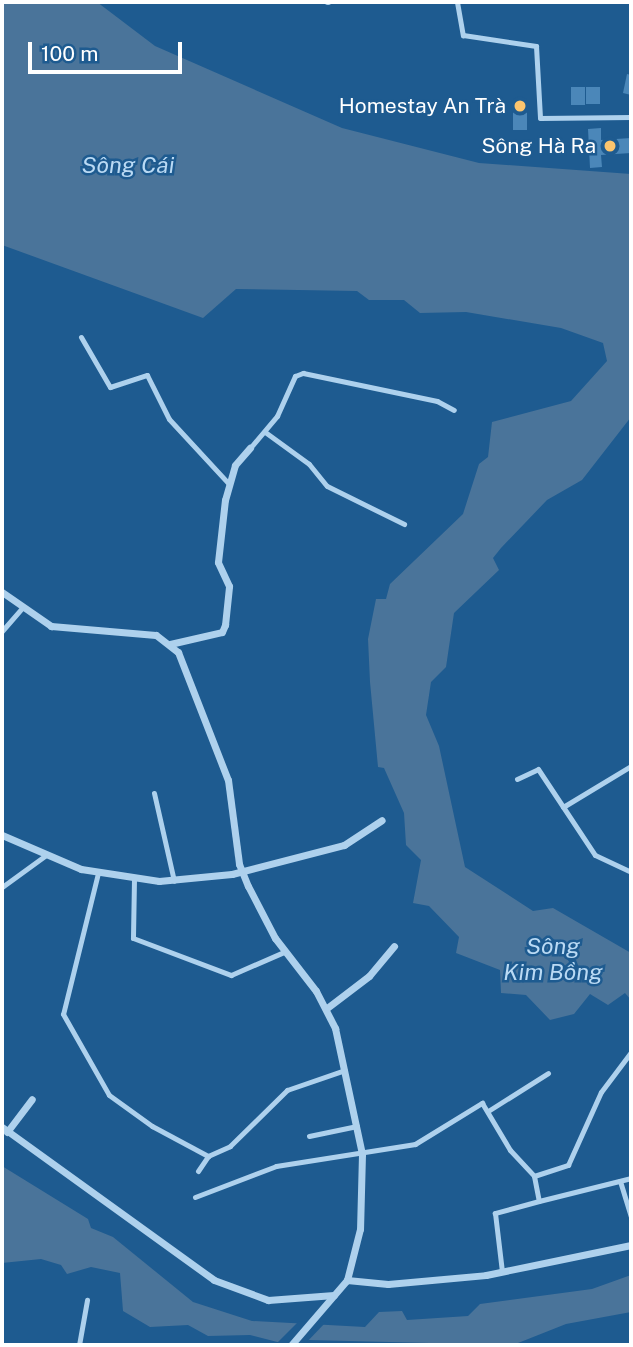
<!DOCTYPE html>
<html>
<head>
<meta charset="utf-8">
<style>
  body { margin:0 }
  #map { position:relative; width:633px; height:1347px; overflow:hidden; background:#1e5b90; font-family:"Public Sans",sans-serif }
  div>[style] { position:absolute }
  [style*='--x'] { left:calc(var(--x)*1px); top:calc(var(--y)*1px); width:calc(var(--w)*1px); rotate:calc(var(--a)*1deg) }
  .water>* { inset:0; background:#4a749a }
  .pier>* { inset:0; background:#1e5b90 }
  .building>* { inset:0; background:#4b87b9; transform-origin:0 0 }
  .service>* { height:5px; margin:-2.5px; padding:0 2.5px; transform-origin:2.5px; border-radius:2.5px; background:#aed1ed }
  .minor>* { height:7px; margin:-3.5px; padding:0 3.5px; transform-origin:3.5px; border-radius:3.5px; background:#aed1ed }
  .dots>* { width:19px; height:19px; translate:-50% -50%; box-sizing:border-box; border:4px solid #1e5b90; border-radius:50% }
  span { translate:-50% -50%; white-space:nowrap; text-align:center; line-height:1.15; -webkit-text-stroke:5px #1e5b90; paint-order:stroke }
  .poi-label { font-size:21px; color:#fff }
  .right { translate:-100% -50%; text-align:right }
  .water-label { font-size:23px; color:#badaf4; font-style:italic }
  .frame { position:absolute; inset:0; border:4px solid #fff; pointer-events:none }
  .scale { position:absolute; left:28px; top:42px; width:154px; height:32px; box-sizing:border-box; border:4px solid #fff; border-top:0; padding-left:9px; font-size:21px; line-height:24px; white-space:nowrap; color:#fff; -webkit-text-stroke:5px #1e5b90; paint-order:stroke }
</style>
</head>
<body>
<div id="map">
  <div class="water">
    <i style="clip-path:polygon(2px 2px,97px 2px,155px 46px,342px 128px,479px 163px,631px 174px,631px 417px,582px 480px,547px 500px,501px 548px,493px 558px,499px 570px,454px 613px,446px 667px,431px 682px,426px 715px,439px 746px,465px 867px,533px 911px,553px 908px,631px 953px,631px 1000px,625px 993px,608px 1005px,590px 994px,574px 1014px,550px 1020px,526px 995px,501px 993px,500px 970px,456px 953px,459px 937px,429px 906px,413px 903px,421px 860px,406px 845px,404px 813px,384px 768px,378px 767px,370px 682px,368px 639px,376px 599px,386px 599px,390px 584px,463px 514px,479px 464px,488px 457px,492px 422px,571px 401px,607px 361px,603px 343px,561px 328px,466px 312px,420px 313px,404px 300px,369px 300px,357px 291px,236px 289px,203px 318px,2px 245px)"></i>
    <i style="clip-path:polygon(2px 1166px,88px 1219px,91px 1228px,113px 1237px,193px 1302px,252px 1321px,365px 1327px,379px 1312px,402px 1311px,407px 1320px,468px 1316px,480px 1304px,592px 1289px,631px 1275px,631px 1312px,566px 1324px,513px 1345px,309px 1340px,289px 1345px,250px 1335px,208px 1336px,188px 1325px,150px 1327px,123px 1311px,120px 1273px,91px 1267px,67px 1274px,61px 1265px,41px 1259px,2px 1263px)"></i>
  </div>
  <div class="pier">
    <i style="clip-path:polygon(299px 1321px,326px 1322px,304px 1345px,276px 1344px)"></i>
  </div>
  <div class="building">
    <i style="clip-path:polygon(627px 74px,631px 75px,631px 95px,623px 93px)"></i>
    <i style="left:571px;top:87px;width:14px;height:18px"></i>
    <i style="left:586px;top:87px;width:14px;height:17px"></i>
    <i style="left:513px;top:106px;width:14px;height:24px"></i>
    <i style="clip-path:polygon(601px 128px,601px 140px,631px 138px,631px 153px,601px 155px,602px 167px,590px 168px,588px 129px)"></i>
  </div>
  <div class="service">
    <i style="--x:327;--y:2;--w:1;--a:0"></i>
    <i style="--x:457;--y:2;--w:34;--a:80"></i>
    <i style="--x:463;--y:35;--w:74;--a:8.6"></i>
    <i style="--x:536;--y:46;--w:72;--a:86.8"></i>
    <i style="--x:540;--y:118;--w:91;--a:-0.6"></i>
    <i style="--x:81;--y:337;--w:58;--a:59.9"></i>
    <i style="--x:110;--y:387;--w:39;--a:-18"></i>
    <i style="--x:147;--y:375;--w:49;--a:63.4"></i>
    <i style="--x:169;--y:419;--w:88;--a:47.3"></i>
    <i style="--x:265;--y:432;--w:54;--a:36"></i>
    <i style="--x:309;--y:464;--w:28;--a:51"></i>
    <i style="--x:327;--y:486;--w:86;--a:26.3"></i>
    <i style="--x:250;--y:448;--w:42;--a:-49.8"></i>
    <i style="--x:277;--y:416;--w:44;--a:-65.8"></i>
    <i style="--x:295;--y:376;--w:9;--a:-21"></i>
    <i style="--x:303;--y:373;--w:137;--a:11.8"></i>
    <i style="--x:437;--y:401;--w:19;--a:28"></i>
    <i style="--x:2;--y:631;--w:30;--a:-49"></i>
    <i style="--x:517;--y:779;--w:23;--a:-25"></i>
    <i style="--x:538;--y:769;--w:103;--a:56.5"></i>
    <i style="--x:595;--y:855;--w:40;--a:25"></i>
    <i style="--x:154;--y:793;--w:90;--a:77.2"></i>
    <i style="--x:563;--y:807;--w:79;--a:-31.1"></i>
    <i style="--x:98;--y:873;--w:145;--a:103.9"></i>
    <i style="--x:63;--y:1014;--w:93;--a:60.4"></i>
    <i style="--x:109;--y:1095;--w:53;--a:35.8"></i>
    <i style="--x:152;--y:1126;--w:64;--a:28.2"></i>
    <i style="--x:134;--y:879;--w:59;--a:91"></i>
    <i style="--x:133;--y:938;--w:105;--a:20.7"></i>
    <i style="--x:231;--y:975;--w:58;--a:-23.5"></i>
    <i style="--x:2;--y:887;--w:54;--a:-36"></i>
    <i style="--x:488;--y:1111;--w:71;--a:-32.3"></i>
    <i style="--x:309;--y:1136;--w:49;--a:-11.8"></i>
    <i style="--x:198;--y:1171;--w:18;--a:-56"></i>
    <i style="--x:208;--y:1156;--w:24;--a:-24"></i>
    <i style="--x:230;--y:1146;--w:80;--a:-44.5"></i>
    <i style="--x:287;--y:1090;--w:61;--a:-19"></i>
    <i style="--x:534;--y:1176;--w:36;--a:-18"></i>
    <i style="--x:568;--y:1165;--w:80;--a:-65.7"></i>
    <i style="--x:601;--y:1092;--w:50;--a:-53.1"></i>
    <i style="--x:620;--y:1181;--w:38;--a:73"></i>
    <i style="--x:195;--y:1197;--w:87;--a:-20.9"></i>
    <i style="--x:276;--y:1166;--w:141;--a:-9"></i>
    <i style="--x:415;--y:1144;--w:79;--a:-31.5"></i>
    <i style="--x:482;--y:1103;--w:55;--a:59.2"></i>
    <i style="--x:510;--y:1150;--w:35;--a:47"></i>
    <i style="--x:534;--y:1176;--w:25;--a:79"></i>
    <i style="--x:539;--y:1201;--w:46;--a:164.7"></i>
    <i style="--x:495;--y:1213;--w:59;--a:83.2"></i>
    <i style="--x:539;--y:1201;--w:95;--a:-14"></i>
    <i style="--x:79;--y:1345;--w:46;--a:-79.9"></i>
  </div>
  <div class="minor">
    <i style="--x:2;--y:592;--w:60;--a:34.8"></i>
    <i style="--x:51;--y:626;--w:105;--a:4.9"></i>
    <i style="--x:156;--y:635;--w:28;--a:38"></i>
    <i style="--x:178;--y:652;--w:137;--a:68.7"></i>
    <i style="--x:228;--y:780;--w:85;--a:82.5"></i>
    <i style="--x:239;--y:864;--w:24;--a:68"></i>
    <i style="--x:248;--y:886;--w:59;--a:62.6"></i>
    <i style="--x:275;--y:938;--w:67;--a:52.3"></i>
    <i style="--x:316;--y:991;--w:42;--a:62.8"></i>
    <i style="--x:335;--y:1028;--w:129;--a:77.9"></i>
    <i style="--x:362;--y:1154;--w:75;--a:91.5"></i>
    <i style="--x:360;--y:1229;--w:53;--a:104.3"></i>
    <i style="--x:347;--y:1280;--w:86;--a:130.7"></i>
    <i style="--x:170;--y:644;--w:53;--a:-13"></i>
    <i style="--x:222;--y:632;--w:8;--a:-67"></i>
    <i style="--x:225;--y:625;--w:39;--a:-84"></i>
    <i style="--x:229;--y:586;--w:26;--a:-115"></i>
    <i style="--x:218;--y:562;--w:62;--a:-83.6"></i>
    <i style="--x:225;--y:500;--w:36;--a:-74"></i>
    <i style="--x:235;--y:465;--w:23;--a:-49"></i>
    <i style="--x:2;--y:835;--w:86;--a:23.3"></i>
    <i style="--x:81;--y:869;--w:79;--a:8.7"></i>
    <i style="--x:159;--y:881;--w:73;--a:-5.5"></i>
    <i style="--x:232;--y:874;--w:116;--a:-14.5"></i>
    <i style="--x:344;--y:845;--w:45;--a:-33.3"></i>
    <i style="--x:327;--y:1008;--w:53;--a:-37.3"></i>
    <i style="--x:369;--y:976;--w:39;--a:-50"></i>
    <i style="--x:2;--y:1127;--w:261;--a:35.8"></i>
    <i style="--x:214;--y:1280;--w:58;--a:20.3"></i>
    <i style="--x:268;--y:1300;--w:66;--a:-4.3"></i>
    <i style="--x:7;--y:1132;--w:41;--a:-52.9"></i>
    <i style="--x:347;--y:1280;--w:41;--a:5.6"></i>
    <i style="--x:388;--y:1284;--w:98;--a:-5.2"></i>
    <i style="--x:486;--y:1275;--w:148;--a:-11.7"></i>
  </div>
  <div class="dots">
    <i style="left:520px;top:106px;background:#fcc56e"></i>
    <i style="left:610px;top:146px;background:#fcc56e"></i>
  </div>
  <div class="poi-label">
    <span class="right" style="left:506px;top:106px">Homestay An Trà</span>
    <span class="right" style="left:596px;top:146px">Sông Hà Ra</span>
  </div>
  <div class="water-label">
    <span style="left:128px;top:165px">Sông Cái</span>
    <span style="left:553px;top:959px">Sông<br>Kim Bồng</span>
  </div>
  <div class="frame"></div>
  <div class="scale">100 m</div>
</div>
</body>
</html>
